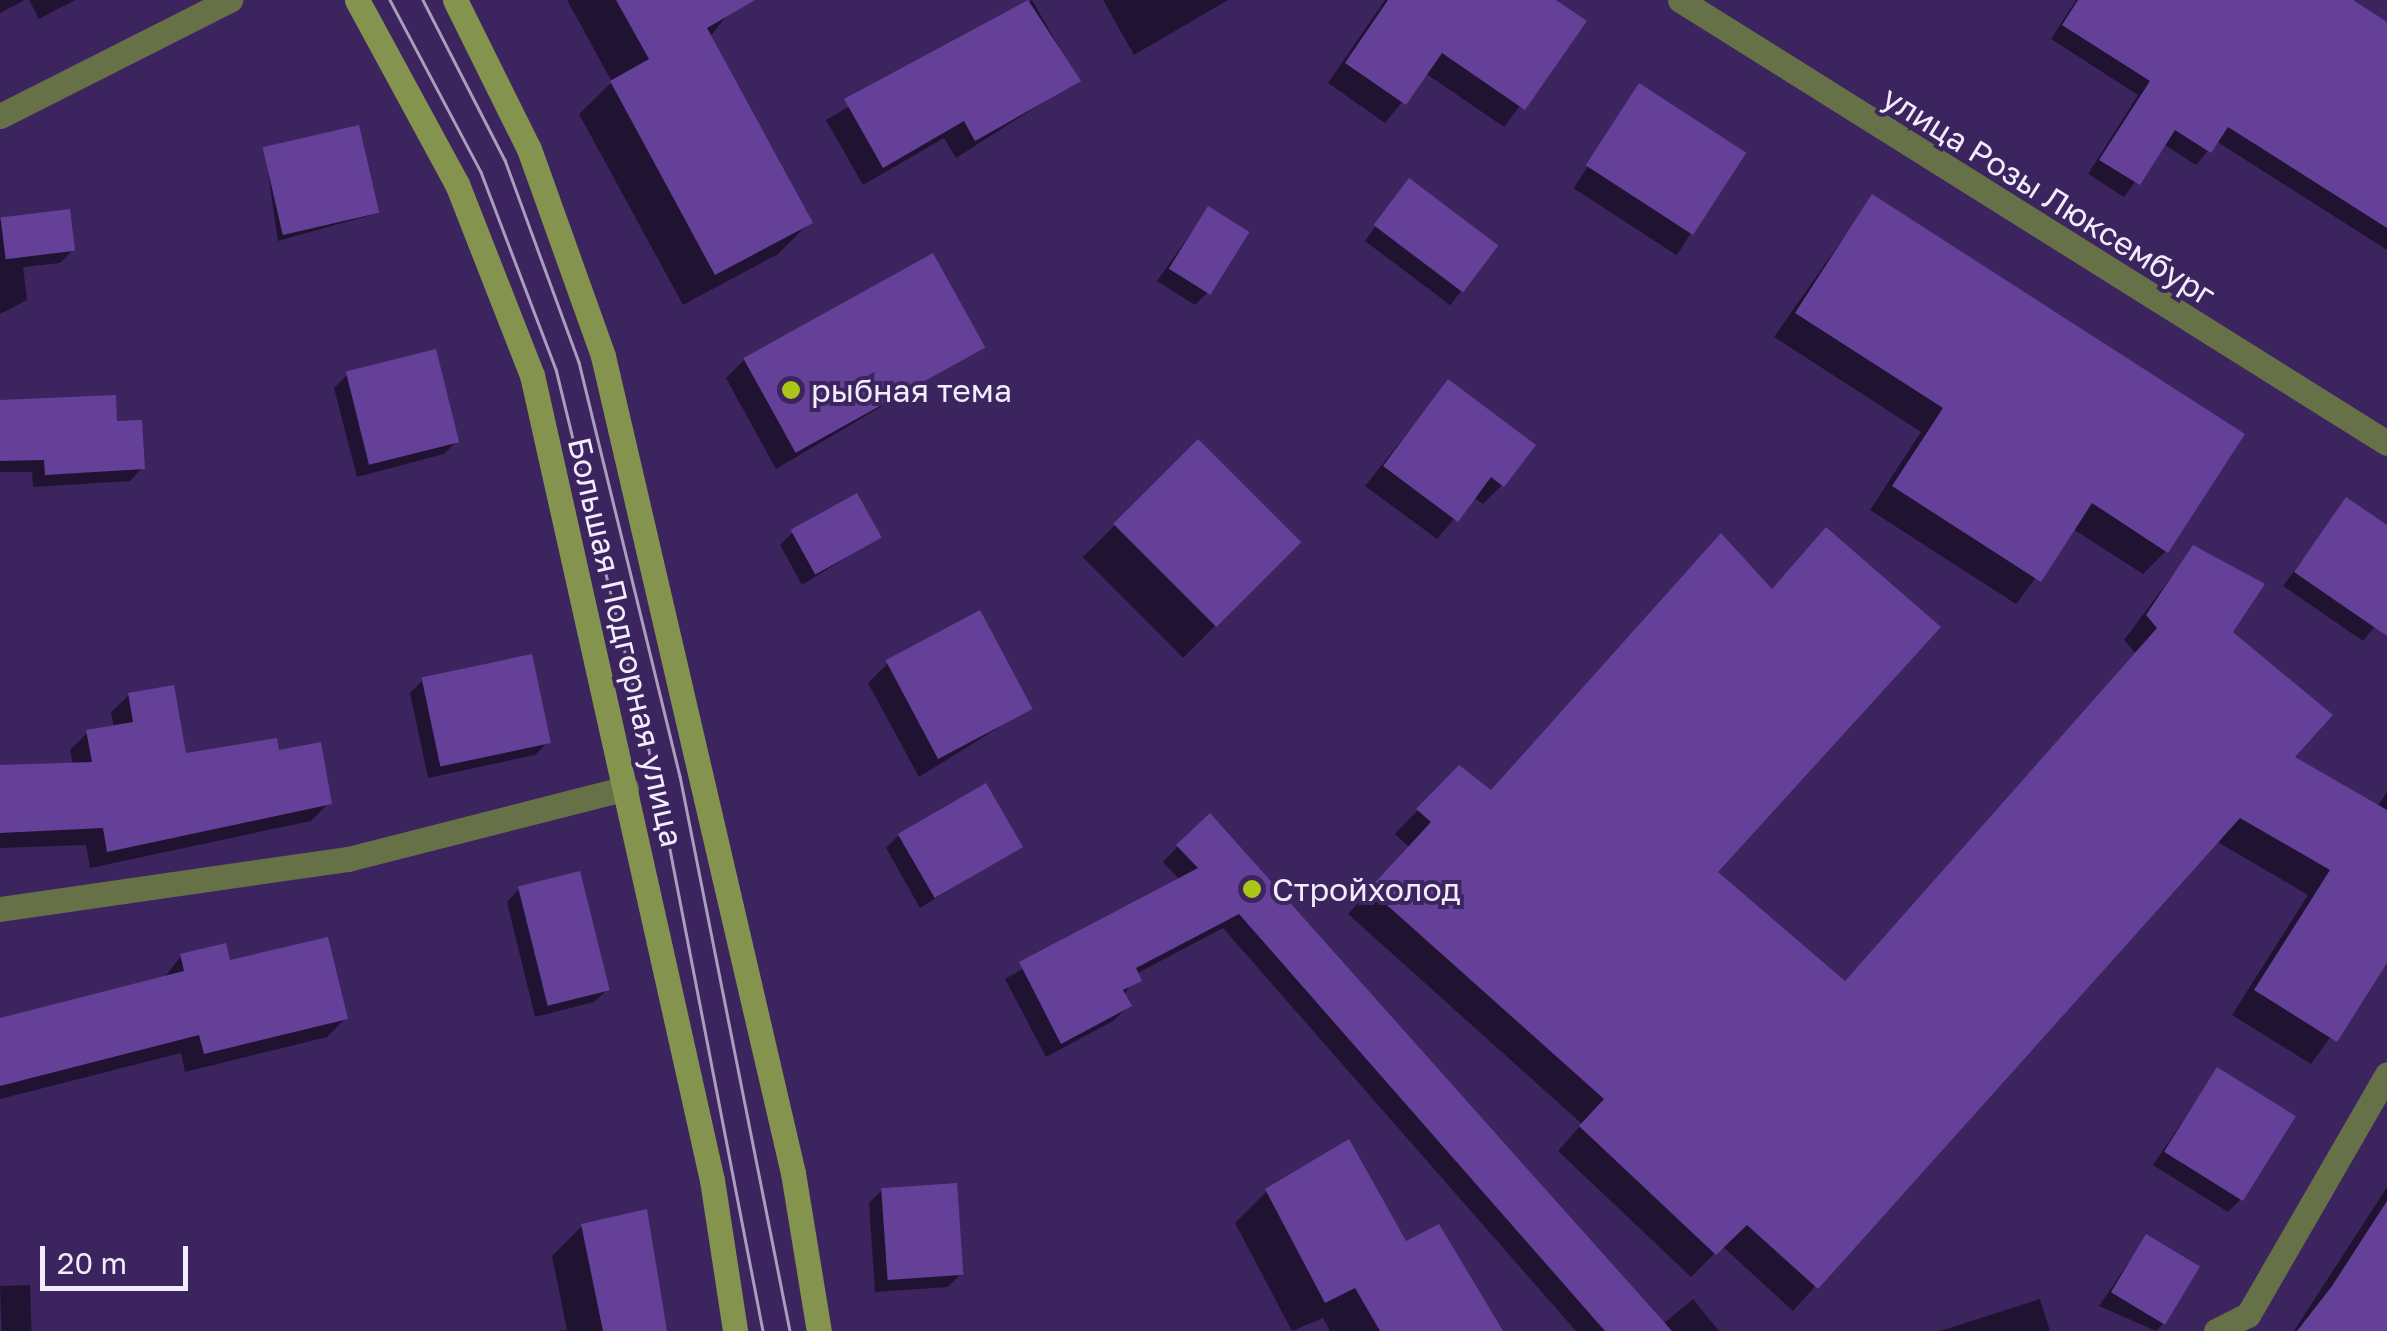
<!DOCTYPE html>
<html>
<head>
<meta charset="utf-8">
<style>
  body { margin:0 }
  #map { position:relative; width:2387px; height:1331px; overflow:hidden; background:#3c245e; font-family:"Golos Text",sans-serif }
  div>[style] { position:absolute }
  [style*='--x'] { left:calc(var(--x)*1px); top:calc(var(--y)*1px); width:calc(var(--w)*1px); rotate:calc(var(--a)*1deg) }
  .shadow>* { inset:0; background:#0007; transform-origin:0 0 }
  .building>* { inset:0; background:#644099; transform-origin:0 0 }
  .minor>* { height:25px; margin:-12.5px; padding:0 12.5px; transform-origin:12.5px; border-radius:12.5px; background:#677147 }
  .tertiary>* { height:25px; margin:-12.5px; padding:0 12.5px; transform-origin:12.5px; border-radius:12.5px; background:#677147 }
  .secondary>* { height:25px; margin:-12.5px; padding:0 12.5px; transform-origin:12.5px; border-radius:12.5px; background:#84934e }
  .tram>* { height:2.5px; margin:-1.25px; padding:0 1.25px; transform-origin:1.25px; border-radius:1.25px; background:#aa9dbd }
  .dots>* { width:28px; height:28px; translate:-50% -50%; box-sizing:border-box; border:5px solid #3c245e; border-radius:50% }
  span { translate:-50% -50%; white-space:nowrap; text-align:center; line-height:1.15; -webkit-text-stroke:8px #3c245e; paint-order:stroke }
  .street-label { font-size:32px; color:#f2edfc }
  .poi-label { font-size:32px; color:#f2edfc }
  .left { translate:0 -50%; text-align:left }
  .scale { position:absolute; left:40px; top:1246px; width:148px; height:45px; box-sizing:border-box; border:5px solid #f2edfc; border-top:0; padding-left:12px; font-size:30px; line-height:35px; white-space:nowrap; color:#f2edfc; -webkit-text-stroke:8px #3c245e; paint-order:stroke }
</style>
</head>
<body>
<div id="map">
  <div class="shadow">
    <i style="clip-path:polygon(0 0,25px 0,0 13px)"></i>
    <i style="clip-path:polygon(29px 0,75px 0,39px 19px)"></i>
    <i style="clip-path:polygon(567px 0,739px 0,710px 37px,810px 222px,778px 254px,683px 305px,579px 114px,612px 82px)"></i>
    <i style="clip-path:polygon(1032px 0,1078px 80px,956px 158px,944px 138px,863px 185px,826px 120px)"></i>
    <i style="clip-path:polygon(1103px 0,1228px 0,1134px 55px)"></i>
    <i style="clip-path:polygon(1385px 0,1551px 0,1583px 22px,1504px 127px,1425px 73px,1385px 123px,1328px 83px)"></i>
    <i style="clip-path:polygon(2076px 0,2348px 0,2387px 25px,2387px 250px,2216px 141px,2196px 165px,2163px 144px,2124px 197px,2088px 174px,2138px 95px,2051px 39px)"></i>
    <i style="left:1640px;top:86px;width:123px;height:122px;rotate:33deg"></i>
    <i style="clip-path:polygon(265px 151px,378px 213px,278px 241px)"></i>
    <i style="left:1410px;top:181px;width:107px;height:75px;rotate:37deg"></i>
    <i style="clip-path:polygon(1872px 197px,2166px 551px,2143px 574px,2073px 529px,2016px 604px,1870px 510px,1921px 432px,1774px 337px)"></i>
    <i style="clip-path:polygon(1208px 209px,1207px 293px,1195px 305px,1157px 281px)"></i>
    <i style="clip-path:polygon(0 220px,73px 250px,60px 263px,23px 267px,27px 300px,0 314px)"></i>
    <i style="clip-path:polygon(982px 347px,776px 469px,726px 378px,745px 359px)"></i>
    <i style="clip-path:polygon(347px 375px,457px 441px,444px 454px,357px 477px,334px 388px)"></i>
    <i style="clip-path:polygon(1448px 382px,1502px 485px,1483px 504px,1473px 497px,1437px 539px,1365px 486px)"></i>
    <i style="clip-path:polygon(0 402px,115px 424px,142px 468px,130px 481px,33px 487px,32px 472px,0 472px)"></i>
    <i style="left:1198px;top:442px;width:142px;height:163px;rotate:45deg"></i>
    <i style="clip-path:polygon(2347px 500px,2387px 528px,2387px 612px,2363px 641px,2283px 586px)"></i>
    <i style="clip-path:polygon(793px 532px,879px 537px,802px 585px,780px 545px)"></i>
    <i style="clip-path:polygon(1820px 537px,1714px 872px,1844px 983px,2135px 653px,2124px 640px,2193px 548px,2292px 757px,2377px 807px,2387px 792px,2387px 958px,2311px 1064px,2232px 1015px,2308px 895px,2216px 841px,1793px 1311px,1722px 1246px,1691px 1277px,1558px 1151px,1582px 1124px,1348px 914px,1409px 847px,1395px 834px,1435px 792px,1490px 793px,1770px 591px)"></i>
    <i style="clip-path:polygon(887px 664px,1030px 708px,919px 777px,868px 683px)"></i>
    <i style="clip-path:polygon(423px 680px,548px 742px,535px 755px,428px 778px,410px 693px)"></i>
    <i style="clip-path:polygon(129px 695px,184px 756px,277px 752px,329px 803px,311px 821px,90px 868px,86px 845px,0 848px,0 768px,73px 765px,70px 750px,88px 732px,114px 728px,111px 712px)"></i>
    <i style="clip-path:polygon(899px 835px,1019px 847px,920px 908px,886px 848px)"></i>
    <i style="clip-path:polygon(1178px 846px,1663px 1324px,1693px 1299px,1719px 1331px,1576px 1331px,1223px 928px,1136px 974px,1124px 996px,1129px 1006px,1113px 1021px,1046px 1057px,1005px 979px,1180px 880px,1163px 862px)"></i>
    <i style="clip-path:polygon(519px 889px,607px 990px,594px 1002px,535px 1017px,507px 902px)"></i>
    <i style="clip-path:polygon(181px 956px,228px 963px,346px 1018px,327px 1037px,185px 1072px,181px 1053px,0 1099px,0 1020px,163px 979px)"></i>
    <i style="clip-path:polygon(2217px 1070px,2241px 1199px,2228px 1212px,2153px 1165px)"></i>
    <i style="clip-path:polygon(2387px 1187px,2387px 1331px,2294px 1331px)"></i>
    <i style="clip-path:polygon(882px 1190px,961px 1274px,948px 1287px,875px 1292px,869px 1203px)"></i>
    <i style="clip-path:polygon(1267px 1191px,1405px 1245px,1498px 1331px,1330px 1331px,1323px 1318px,1292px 1331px,1235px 1223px)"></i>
    <i style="clip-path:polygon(646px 1212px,666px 1331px,557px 1331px,567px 1330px,552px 1256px,582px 1226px)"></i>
    <i style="clip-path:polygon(2146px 1237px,2163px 1324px,2156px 1331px,2099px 1306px)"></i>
    <i style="left:30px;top:1285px;width:46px;height:30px;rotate:88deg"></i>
    <i style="clip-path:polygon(2040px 1299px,2050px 1331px,1940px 1331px)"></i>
  </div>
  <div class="building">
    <i style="clip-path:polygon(616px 0,755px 0,707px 28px,813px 223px,715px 275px,610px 81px,649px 59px)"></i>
    <i style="clip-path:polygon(1028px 0,1081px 81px,975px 141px,964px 121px,883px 168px,844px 99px)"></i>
    <i style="clip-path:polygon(1388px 0,1556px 0,1587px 21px,1525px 110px,1442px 53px,1406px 105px,1345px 63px)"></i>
    <i style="clip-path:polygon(2078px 0,2353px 0,2387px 22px,2387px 228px,2228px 127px,2211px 153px,2175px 130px,2140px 185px,2099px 160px,2150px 81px,2062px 25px)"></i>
    <i style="left:1639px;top:83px;width:128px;height:98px;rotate:33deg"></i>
    <i style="left:359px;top:125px;width:90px;height:99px;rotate:77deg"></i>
    <i style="left:1409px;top:178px;width:112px;height:59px;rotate:37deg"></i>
    <i style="clip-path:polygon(1872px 194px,2245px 434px,2168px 553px,2092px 503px,2041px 582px,1892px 486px,1943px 408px,1795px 313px)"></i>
    <i style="left:1208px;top:206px;width:49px;height:74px;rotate:32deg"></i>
    <i style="left:70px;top:209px;width:42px;height:70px;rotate:83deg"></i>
    <i style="left:933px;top:253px;width:108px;height:217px;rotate:61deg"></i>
    <i style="left:436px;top:349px;width:96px;height:93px;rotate:76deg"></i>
    <i style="clip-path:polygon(1448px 379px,1536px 445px,1504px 487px,1491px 477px,1458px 522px,1383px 466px)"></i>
    <i style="clip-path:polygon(116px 395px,117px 421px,142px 420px,145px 469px,45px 475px,44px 460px,0 461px,0 400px)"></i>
    <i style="left:1198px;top:439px;width:146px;height:120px;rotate:45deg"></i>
    <i style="left:857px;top:493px;width:51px;height:76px;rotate:61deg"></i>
    <i style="clip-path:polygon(2346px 497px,2387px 525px,2387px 636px,2294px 572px)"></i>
    <i style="clip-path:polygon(1826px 527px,1941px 627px,1718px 872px,1845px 981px,2157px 628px,2146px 615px,2193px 545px,2265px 584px,2233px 632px,2333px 715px,2295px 757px,2387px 810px,2387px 963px,2337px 1042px,2254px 990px,2330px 870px,2240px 818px,1818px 1289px,1747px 1225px,1716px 1255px,1579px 1126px,1604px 1099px,1369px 889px,1431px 822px,1416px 809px,1459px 765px,1491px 790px,1721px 533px,1772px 589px)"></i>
    <i style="left:980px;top:610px;width:112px;height:107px;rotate:62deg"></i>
    <i style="left:532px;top:654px;width:91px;height:113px;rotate:78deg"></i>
    <i style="clip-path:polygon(174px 685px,186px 753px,277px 738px,279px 750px,321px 742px,332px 804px,107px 852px,103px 828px,0 833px,0 765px,92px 762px,86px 730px,133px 722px,128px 693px)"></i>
    <i style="left:986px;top:783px;width:74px;height:102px;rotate:60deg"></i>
    <i style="clip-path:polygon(1210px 813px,1547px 1191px,1672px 1331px,1605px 1331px,1239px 914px,1136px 968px,1142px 981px,1123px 990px,1132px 1006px,1061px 1044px,1019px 962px,1198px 868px,1176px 845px)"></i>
    <i style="left:580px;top:871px;width:123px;height:64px;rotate:76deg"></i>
    <i style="clip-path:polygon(328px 937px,348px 1019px,204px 1054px,199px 1035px,0 1086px,0 1018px,184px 971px,180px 954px,226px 943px,230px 960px)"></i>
    <i style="left:2217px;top:1067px;width:93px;height:100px;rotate:32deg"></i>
    <i style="clip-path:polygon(1349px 1139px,1406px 1241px,1439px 1224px,1503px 1331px,1380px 1331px,1355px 1288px,1325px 1303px,1265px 1189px)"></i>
    <i style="left:957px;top:1183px;width:92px;height:76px;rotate:86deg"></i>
    <i style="clip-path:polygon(2387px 1201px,2387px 1331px,2297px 1331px,2332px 1286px)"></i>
    <i style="clip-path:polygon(647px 1209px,667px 1331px,603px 1331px,581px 1224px)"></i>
    <i style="left:2146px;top:1234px;width:63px;height:68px;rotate:31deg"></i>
  </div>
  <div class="minor">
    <i style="--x:0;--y:116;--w:258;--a:-26.8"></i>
    <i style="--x:0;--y:909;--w:352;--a:-8.2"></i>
    <i style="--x:348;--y:859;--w:287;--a:-14.3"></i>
    <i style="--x:2216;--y:1331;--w:36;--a:-27"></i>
    <i style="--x:2248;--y:1315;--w:278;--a:-60"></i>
  </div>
  <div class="tertiary">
    <i style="--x:1680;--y:0;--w:834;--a:32.07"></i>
  </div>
  <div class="secondary">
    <i style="--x:357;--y:0;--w:209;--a:61.5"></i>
    <i style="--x:457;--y:184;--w:205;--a:68.6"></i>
    <i style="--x:532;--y:375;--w:825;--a:77.4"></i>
    <i style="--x:712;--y:1180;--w:153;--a:81.3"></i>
    <i style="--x:455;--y:0;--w:166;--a:63.6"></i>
    <i style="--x:529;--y:149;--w:220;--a:70.3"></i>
    <i style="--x:603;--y:356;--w:839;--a:76.91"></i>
    <i style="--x:793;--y:1173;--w:160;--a:80.7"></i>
  </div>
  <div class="tram">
    <i style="--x:390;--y:0;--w:195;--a:62.1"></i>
    <i style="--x:481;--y:172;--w:211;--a:69.2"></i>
    <i style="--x:556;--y:369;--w:425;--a:76.3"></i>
    <i style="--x:657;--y:782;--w:559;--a:79.07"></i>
    <i style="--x:423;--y:0;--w:180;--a:62.9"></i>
    <i style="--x:505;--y:160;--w:215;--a:69.9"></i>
    <i style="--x:579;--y:362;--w:426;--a:76.3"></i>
    <i style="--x:680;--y:776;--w:566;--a:78.79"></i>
  </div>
  <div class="dots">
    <i style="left:791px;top:390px;background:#abc615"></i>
    <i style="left:1252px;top:889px;background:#abc615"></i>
  </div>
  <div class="street-label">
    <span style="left:2049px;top:196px;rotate:32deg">улица Розы Люксембург</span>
    <span style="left:626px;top:642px;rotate:77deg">Большая Подгорная улица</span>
  </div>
  <div class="poi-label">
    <span class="left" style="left:811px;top:390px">рыбная тема</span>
    <span class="left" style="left:1272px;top:889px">Стройхолод</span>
  </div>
  <div class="scale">20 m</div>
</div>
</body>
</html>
